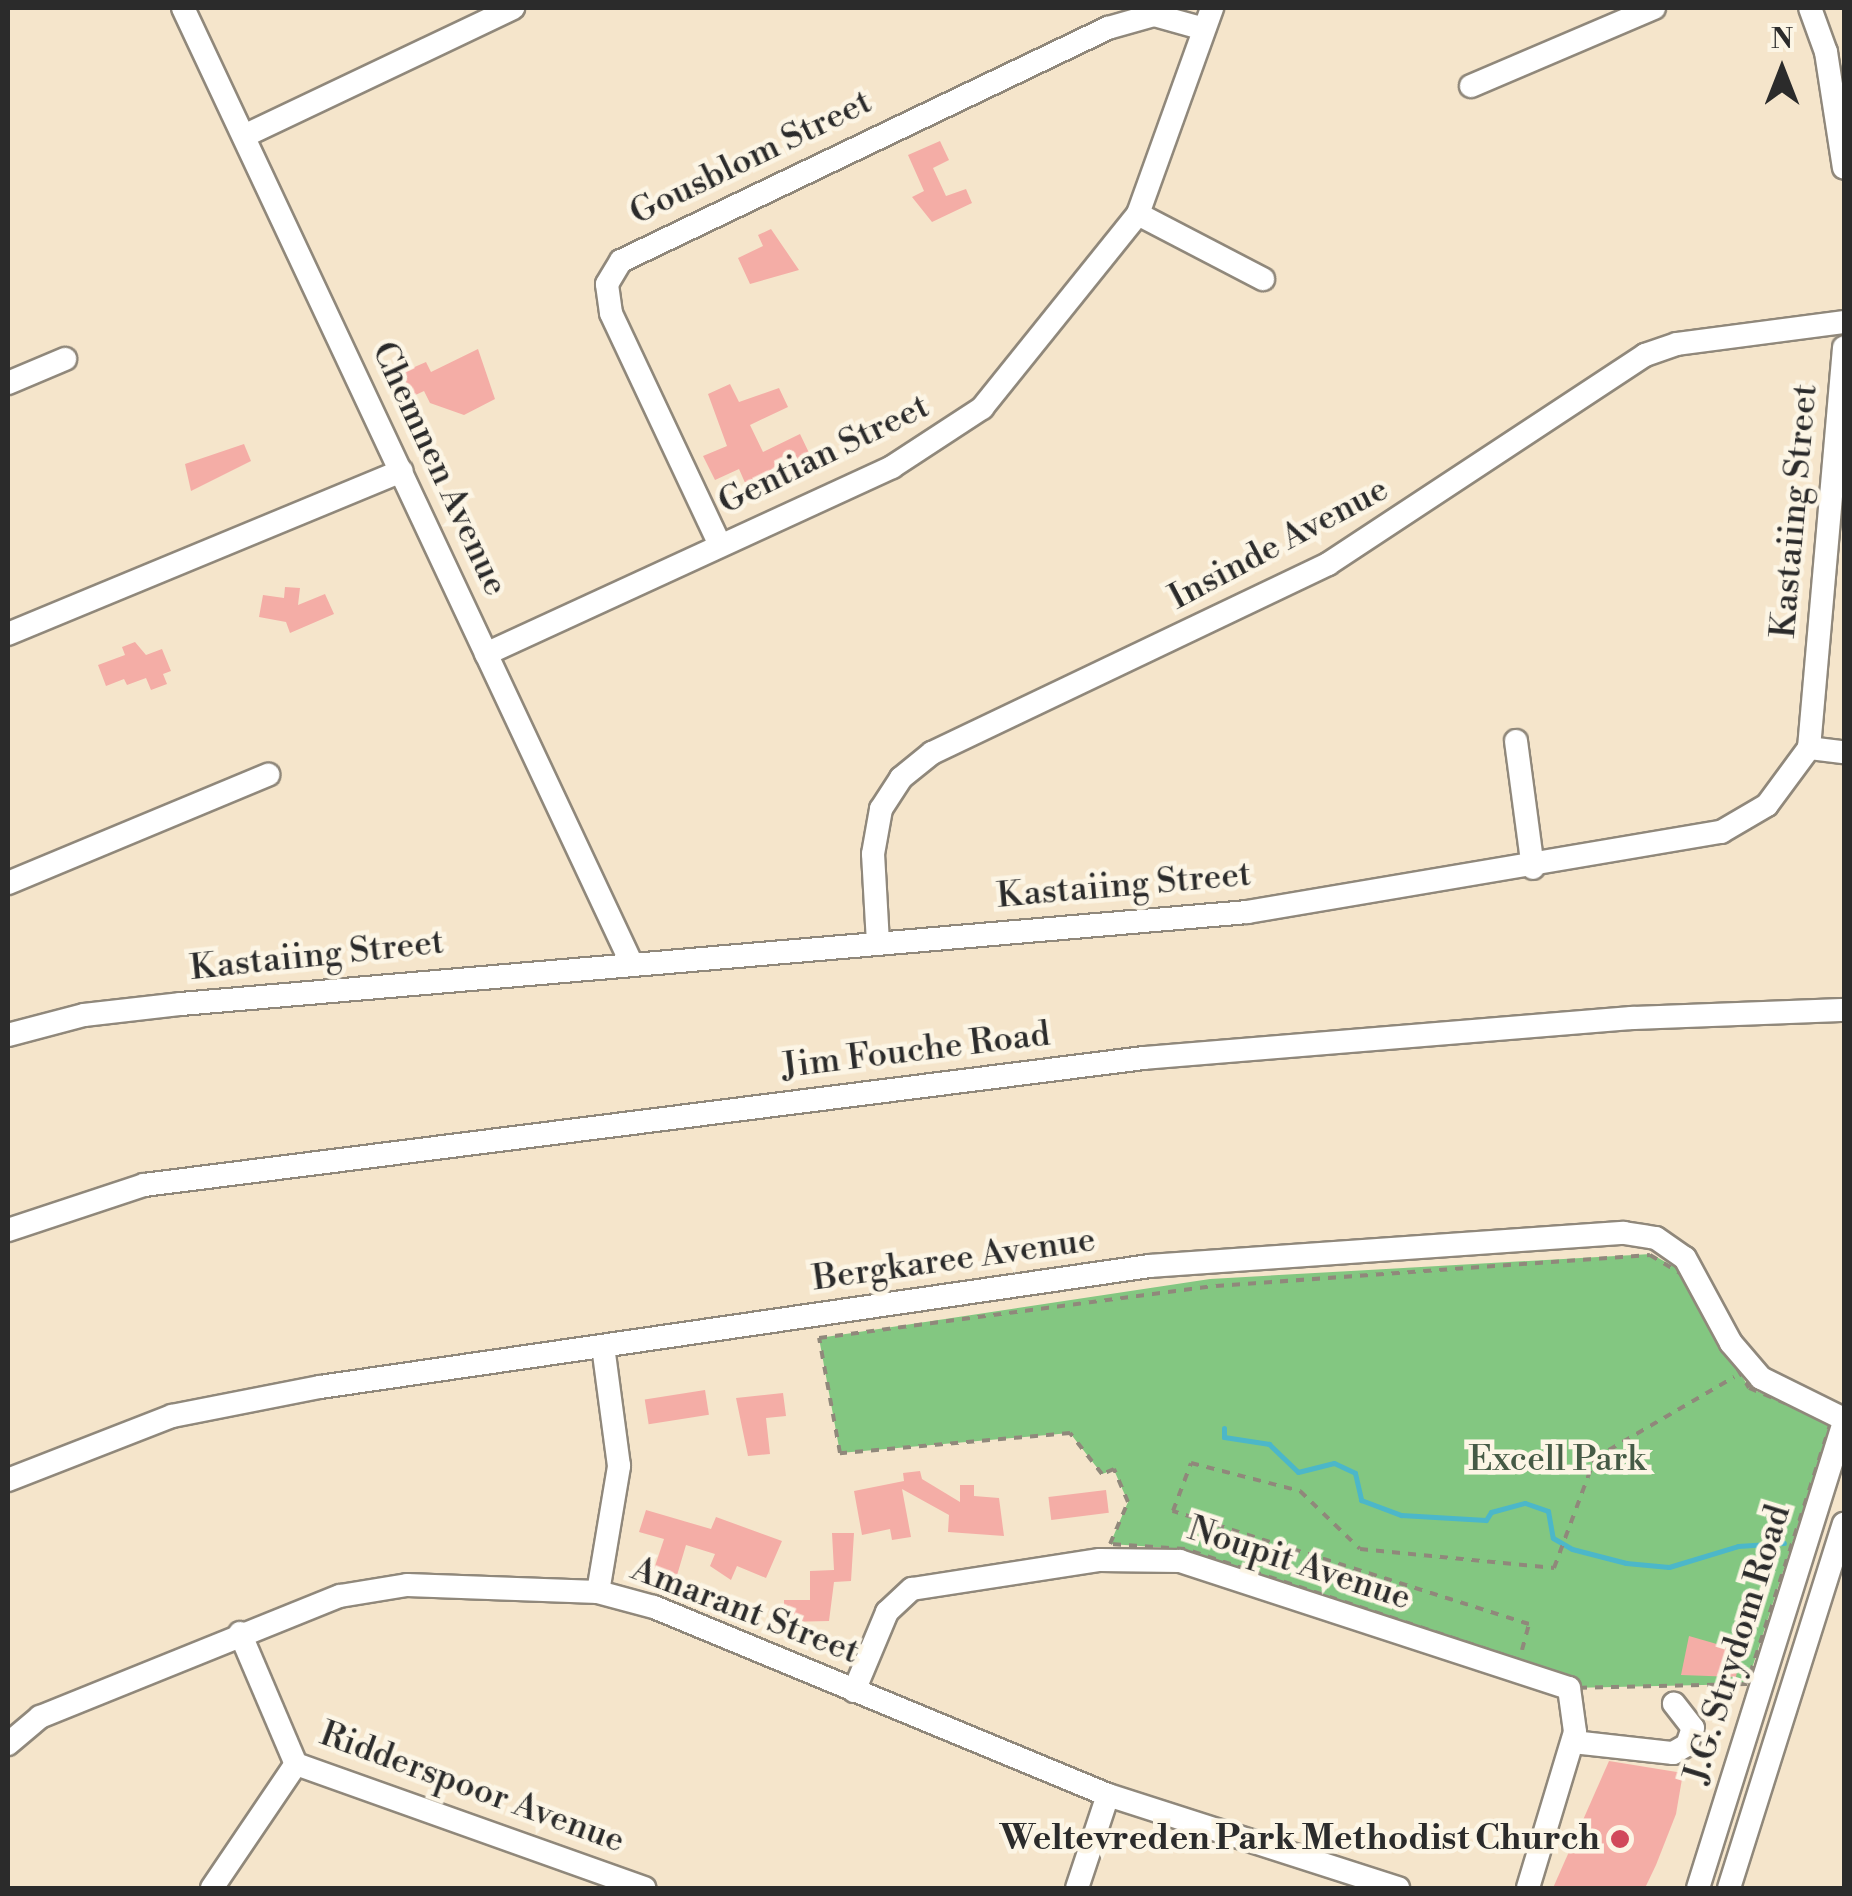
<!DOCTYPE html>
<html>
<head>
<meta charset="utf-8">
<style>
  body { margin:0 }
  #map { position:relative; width:1852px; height:1896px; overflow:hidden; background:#f5e5cb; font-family:"Libre Bodoni",serif }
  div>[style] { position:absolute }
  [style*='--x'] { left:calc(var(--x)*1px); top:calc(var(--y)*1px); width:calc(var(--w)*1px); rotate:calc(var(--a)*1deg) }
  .green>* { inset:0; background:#83c781 }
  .stream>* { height:5px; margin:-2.5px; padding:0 2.5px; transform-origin:2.5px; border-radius:2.5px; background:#4cb7c9 }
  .building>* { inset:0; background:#f4ada6; transform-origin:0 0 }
  .path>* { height:4px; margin-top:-2px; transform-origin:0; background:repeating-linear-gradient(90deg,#90887b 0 8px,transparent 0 16px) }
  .roads { filter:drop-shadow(2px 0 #90887b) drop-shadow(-2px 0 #90887b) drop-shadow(0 2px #90887b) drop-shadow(0 -2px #90887b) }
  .minor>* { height:22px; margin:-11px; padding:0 11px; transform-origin:11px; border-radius:11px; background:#fff }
  .dots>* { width:28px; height:28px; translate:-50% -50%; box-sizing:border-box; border:5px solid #fcf5e5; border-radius:50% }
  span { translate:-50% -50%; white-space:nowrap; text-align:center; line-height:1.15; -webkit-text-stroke:9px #fcf5e5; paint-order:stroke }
  .street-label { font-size:35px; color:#2b2b2b }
  .park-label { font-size:35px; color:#455a45 }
  .poi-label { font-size:35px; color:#2b2b2b; font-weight:700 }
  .right { translate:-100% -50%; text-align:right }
  .frame { position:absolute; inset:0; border:10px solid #2b2b2b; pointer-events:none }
  .north { position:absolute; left:1732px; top:20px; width:100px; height:100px; -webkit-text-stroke:8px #fcf5e5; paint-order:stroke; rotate:0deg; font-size:28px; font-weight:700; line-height:40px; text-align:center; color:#2b2b2b }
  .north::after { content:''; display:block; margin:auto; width:35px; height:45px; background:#2b2b2b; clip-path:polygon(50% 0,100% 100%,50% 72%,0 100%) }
</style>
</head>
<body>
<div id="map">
  <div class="green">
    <i style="clip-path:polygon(1651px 1254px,1680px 1270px,1749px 1388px,1831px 1422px,1747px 1684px,1569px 1688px,1519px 1659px,1185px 1549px,1110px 1544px,1128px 1502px,1114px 1470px,1102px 1474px,1070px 1433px,840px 1453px,819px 1338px,1210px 1279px)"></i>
  </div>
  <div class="stream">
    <i style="--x:1224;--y:1428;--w:9;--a:90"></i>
    <i style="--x:1224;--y:1437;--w:46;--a:8.8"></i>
    <i style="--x:1269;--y:1444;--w:40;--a:44"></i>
    <i style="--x:1298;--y:1472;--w:37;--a:-14"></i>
    <i style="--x:1334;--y:1463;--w:23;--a:25"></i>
    <i style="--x:1355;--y:1473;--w:28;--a:77"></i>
    <i style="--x:1361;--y:1500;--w:43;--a:20.6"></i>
    <i style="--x:1401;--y:1515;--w:85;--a:3.4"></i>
    <i style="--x:1486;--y:1520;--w:9;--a:-58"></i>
    <i style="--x:1491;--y:1512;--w:35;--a:-15"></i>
    <i style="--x:1525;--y:1503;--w:24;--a:19"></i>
    <i style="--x:1548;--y:1511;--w:27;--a:80"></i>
    <i style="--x:1553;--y:1538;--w:22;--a:30"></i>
    <i style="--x:1572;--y:1549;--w:56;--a:14.5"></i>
    <i style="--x:1626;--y:1563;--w:43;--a:5.3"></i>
    <i style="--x:1669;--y:1567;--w:72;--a:-16.9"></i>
    <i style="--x:1738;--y:1546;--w:46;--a:-3.7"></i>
  </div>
  <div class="building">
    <i style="clip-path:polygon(940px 141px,949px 160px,933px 168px,946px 196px,966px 189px,972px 203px,932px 222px,912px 197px,924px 191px,908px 155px)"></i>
    <i style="clip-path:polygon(771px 229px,799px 270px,750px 284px,738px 258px,763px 246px,758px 235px)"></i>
    <i style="clip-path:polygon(478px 349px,495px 399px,464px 415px,430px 403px,424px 391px,405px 400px,394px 376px,426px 362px,431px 372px)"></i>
    <i style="clip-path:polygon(730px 384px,739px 402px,779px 388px,788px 407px,750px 425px,763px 452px,800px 434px,811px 457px,773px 474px,777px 482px,750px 494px,739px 469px,715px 480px,703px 456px,727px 446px,708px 394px)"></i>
    <i style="clip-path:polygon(244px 444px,251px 461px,191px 491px,185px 464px)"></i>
    <i style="clip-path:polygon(285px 587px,300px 588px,298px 605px,325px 594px,334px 614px,290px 633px,286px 622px,259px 617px,263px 595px,284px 598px)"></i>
    <i style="clip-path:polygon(135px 642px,146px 655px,162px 649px,171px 671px,163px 674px,167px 684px,151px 690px,146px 678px,127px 685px,124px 679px,106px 686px,98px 665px,125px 655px,122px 647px)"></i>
    <i style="left:705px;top:1390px;width:25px;height:61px;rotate:81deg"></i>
    <i style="clip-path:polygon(783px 1393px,786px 1416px,766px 1418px,770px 1454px,748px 1456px,736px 1398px)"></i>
    <i style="clip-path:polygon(920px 1471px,922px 1479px,960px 1502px,960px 1485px,974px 1485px,974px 1496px,999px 1498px,1004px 1536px,948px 1532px,949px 1515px,902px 1489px,911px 1537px,892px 1540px,890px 1529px,862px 1535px,854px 1491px,904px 1481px,903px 1473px)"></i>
    <i style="left:1106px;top:1490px;width:23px;height:58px;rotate:83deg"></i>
    <i style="clip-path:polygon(646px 1510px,711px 1529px,716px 1517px,782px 1541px,766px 1578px,737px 1566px,731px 1580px,710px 1566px,715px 1554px,686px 1545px,675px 1582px,652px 1575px,664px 1539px,639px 1532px)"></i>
    <i style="clip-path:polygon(832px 1533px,854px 1533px,851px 1581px,834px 1582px,829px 1621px,784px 1622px,784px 1600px,810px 1600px,810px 1571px,834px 1570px)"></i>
    <i style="clip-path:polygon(1689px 1636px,1741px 1651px,1736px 1677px,1681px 1675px)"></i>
    <i style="clip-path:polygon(1609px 1761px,1683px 1773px,1676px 1814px,1656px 1865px,1645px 1888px,1553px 1888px)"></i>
  </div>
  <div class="path">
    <i style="--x:1650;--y:1255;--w:35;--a:31"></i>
    <i style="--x:1680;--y:1273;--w:134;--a:59"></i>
    <i style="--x:1749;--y:1388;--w:89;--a:22.5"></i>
    <i style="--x:1831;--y:1422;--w:275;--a:107.8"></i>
    <i style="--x:1747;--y:1684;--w:178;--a:178.7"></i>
    <i style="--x:1569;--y:1688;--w:57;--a:-150.8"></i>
    <i style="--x:1519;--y:1660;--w:352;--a:-161.6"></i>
    <i style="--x:1185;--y:1549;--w:75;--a:-176.2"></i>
    <i style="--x:1110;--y:1544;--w:46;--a:-66.8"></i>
    <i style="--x:1128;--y:1502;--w:36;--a:-113"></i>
    <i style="--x:1114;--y:1469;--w:13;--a:157"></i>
    <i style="--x:1102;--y:1474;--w:52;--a:-128"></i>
    <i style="--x:1070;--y:1433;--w:231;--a:175"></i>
    <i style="--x:840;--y:1453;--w:117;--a:-100.3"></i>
    <i style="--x:819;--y:1338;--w:400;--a:-7.5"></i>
    <i style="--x:1216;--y:1286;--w:435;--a:-4.1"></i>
    <i style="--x:1522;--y:1650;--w:27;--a:-75"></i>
    <i style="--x:1529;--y:1624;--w:374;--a:-162.4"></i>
    <i style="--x:1173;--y:1511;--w:51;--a:-69.4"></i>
    <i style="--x:1191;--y:1463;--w:113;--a:14.4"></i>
    <i style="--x:1300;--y:1491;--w:83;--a:44"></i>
    <i style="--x:1360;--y:1549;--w:195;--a:5.6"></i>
    <i style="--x:1554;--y:1568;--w:117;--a:-69.6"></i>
    <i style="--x:1595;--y:1458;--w:161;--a:-30.2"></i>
  </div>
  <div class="roads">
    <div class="minor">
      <i style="--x:183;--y:8;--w:1052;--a:64.85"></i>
      <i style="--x:1810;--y:8;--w:47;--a:70"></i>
      <i style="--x:1826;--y:52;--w:117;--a:81.2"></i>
      <i style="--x:1471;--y:86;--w:199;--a:-23.1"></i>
      <i style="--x:244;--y:136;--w:298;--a:-25.4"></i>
      <i style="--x:1138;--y:214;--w:141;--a:27.5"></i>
      <i style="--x:8;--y:383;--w:62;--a:-22.8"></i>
      <i style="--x:720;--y:545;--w:256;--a:-115.2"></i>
      <i style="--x:611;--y:313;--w:29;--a:-98"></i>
      <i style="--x:607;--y:284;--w:27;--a:-59"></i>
      <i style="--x:621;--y:261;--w:540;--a:-25.57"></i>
      <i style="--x:1108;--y:28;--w:48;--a:-15.8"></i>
      <i style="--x:1154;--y:15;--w:49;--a:15.5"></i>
      <i style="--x:8;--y:634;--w:426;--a:-22.5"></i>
      <i style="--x:486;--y:654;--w:447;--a:-24.7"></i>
      <i style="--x:892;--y:467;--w:108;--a:-33.2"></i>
      <i style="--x:982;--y:408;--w:249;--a:-51.2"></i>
      <i style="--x:1138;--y:214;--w:219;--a:-70.2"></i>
      <i style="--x:1516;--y:741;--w:128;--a:82.4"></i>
      <i style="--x:1809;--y:748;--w:35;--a:7"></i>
      <i style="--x:8;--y:883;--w:282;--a:-22.6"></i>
      <i style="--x:878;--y:943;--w:89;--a:-93.2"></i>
      <i style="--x:873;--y:854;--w:46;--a:-79.9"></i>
      <i style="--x:881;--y:809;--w:37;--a:-57"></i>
      <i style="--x:901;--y:778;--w:40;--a:-39"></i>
      <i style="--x:932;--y:753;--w:439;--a:-25.5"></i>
      <i style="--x:1328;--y:564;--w:380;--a:-33.4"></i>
      <i style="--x:1645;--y:355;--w:34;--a:-19"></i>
      <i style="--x:1677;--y:344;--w:168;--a:-7.5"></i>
      <i style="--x:8;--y:1035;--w:79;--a:-14.7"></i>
      <i style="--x:84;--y:1015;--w:98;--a:-6.5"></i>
      <i style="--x:181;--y:1004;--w:1070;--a:-4.93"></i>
      <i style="--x:1247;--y:912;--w:481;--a:-9.6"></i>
      <i style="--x:1721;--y:832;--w:53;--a:-30.4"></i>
      <i style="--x:1767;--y:805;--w:71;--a:-53.6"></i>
      <i style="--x:1809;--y:748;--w:402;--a:-85"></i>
      <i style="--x:8;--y:1230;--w:143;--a:-18.3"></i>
      <i style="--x:144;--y:1185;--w:1008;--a:-7.24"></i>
      <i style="--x:1144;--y:1058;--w:490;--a:-4.7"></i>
      <i style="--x:1632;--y:1018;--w:212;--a:-2.2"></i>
      <i style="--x:8;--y:1480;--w:176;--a:-21.3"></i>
      <i style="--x:172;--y:1416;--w:151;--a:-11.1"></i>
      <i style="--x:320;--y:1387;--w:838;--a:-8.3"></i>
      <i style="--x:1149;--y:1266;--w:476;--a:-4"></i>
      <i style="--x:1624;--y:1233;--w:32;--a:9"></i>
      <i style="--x:1656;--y:1238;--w:35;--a:35"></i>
      <i style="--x:1685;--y:1258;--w:97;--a:61.6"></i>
      <i style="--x:1731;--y:1343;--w:46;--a:49.4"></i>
      <i style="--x:1761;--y:1378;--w:93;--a:26.3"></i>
      <i style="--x:598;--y:1592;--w:128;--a:-80.5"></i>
      <i style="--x:619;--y:1466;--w:121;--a:-97.6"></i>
      <i style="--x:240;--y:1633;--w:142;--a:66.9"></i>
      <i style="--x:296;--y:1764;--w:370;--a:19.6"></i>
      <i style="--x:854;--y:1691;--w:86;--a:-67.3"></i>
      <i style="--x:887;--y:1612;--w:34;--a:-43"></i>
      <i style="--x:912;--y:1589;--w:190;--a:-8.8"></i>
      <i style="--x:1100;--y:1560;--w:80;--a:0.7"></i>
      <i style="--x:1180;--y:1561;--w:409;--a:18.1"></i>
      <i style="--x:1569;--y:1688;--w:44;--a:82.2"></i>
      <i style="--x:1575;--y:1732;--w:163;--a:106.8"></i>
      <i style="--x:1573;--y:1742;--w:101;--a:6.3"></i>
      <i style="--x:1673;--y:1753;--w:16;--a:-30"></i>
      <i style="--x:1687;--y:1745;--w:18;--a:-71"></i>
      <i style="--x:1693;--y:1728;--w:31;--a:-128"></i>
      <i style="--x:8;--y:1744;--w:42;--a:-40.2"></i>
      <i style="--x:40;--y:1717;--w:323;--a:-22"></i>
      <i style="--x:340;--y:1596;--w:68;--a:-9.3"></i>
      <i style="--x:407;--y:1585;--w:191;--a:2.1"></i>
      <i style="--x:598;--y:1592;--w:58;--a:15"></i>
      <i style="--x:654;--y:1607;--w:491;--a:22.5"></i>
      <i style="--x:1108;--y:1795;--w:305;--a:17.8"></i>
      <i style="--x:212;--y:1888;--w:150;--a:-55.9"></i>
      <i style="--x:1077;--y:1888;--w:98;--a:-71.6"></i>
      <i style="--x:1698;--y:1888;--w:489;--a:-72.6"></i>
      <i style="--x:1729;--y:1888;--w:382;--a:-72.5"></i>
    </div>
  </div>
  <div class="dots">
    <i style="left:1620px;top:1839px;background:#d1495b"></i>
  </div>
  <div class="street-label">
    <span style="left:751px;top:158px;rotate:-26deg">Gousblom Street</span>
    <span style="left:824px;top:455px;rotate:-26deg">Gentian Street</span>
    <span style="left:439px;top:469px;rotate:65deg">Chemnen Avenue</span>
    <span style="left:1795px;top:511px;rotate:-85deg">Kastaiing Street</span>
    <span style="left:1279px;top:544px;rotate:-28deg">Insinde Avenue</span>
    <span style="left:1124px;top:886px;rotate:-5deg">Kastaiing Street</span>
    <span style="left:317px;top:956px;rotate:-6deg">Kastaiing Street</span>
    <span style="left:916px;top:1051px;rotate:-7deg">Jim Fouche Road</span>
    <span style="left:954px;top:1260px;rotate:-8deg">Bergkaree Avenue</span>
    <span style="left:1299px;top:1564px;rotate:18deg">Noupit Avenue</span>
    <span style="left:745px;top:1611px;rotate:21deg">Amarant Street</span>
    <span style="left:1738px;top:1644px;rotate:-73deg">J.G. Strydom Road</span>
    <span style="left:472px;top:1788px;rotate:20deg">Ridderspoor Avenue</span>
  </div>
  <div class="park-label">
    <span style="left:1557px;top:1460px">Excell Park</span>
  </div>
  <div class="poi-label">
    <span class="right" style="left:1600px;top:1839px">Weltevreden Park Methodist Church</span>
  </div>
  <div class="frame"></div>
  <div class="north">N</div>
</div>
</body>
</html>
